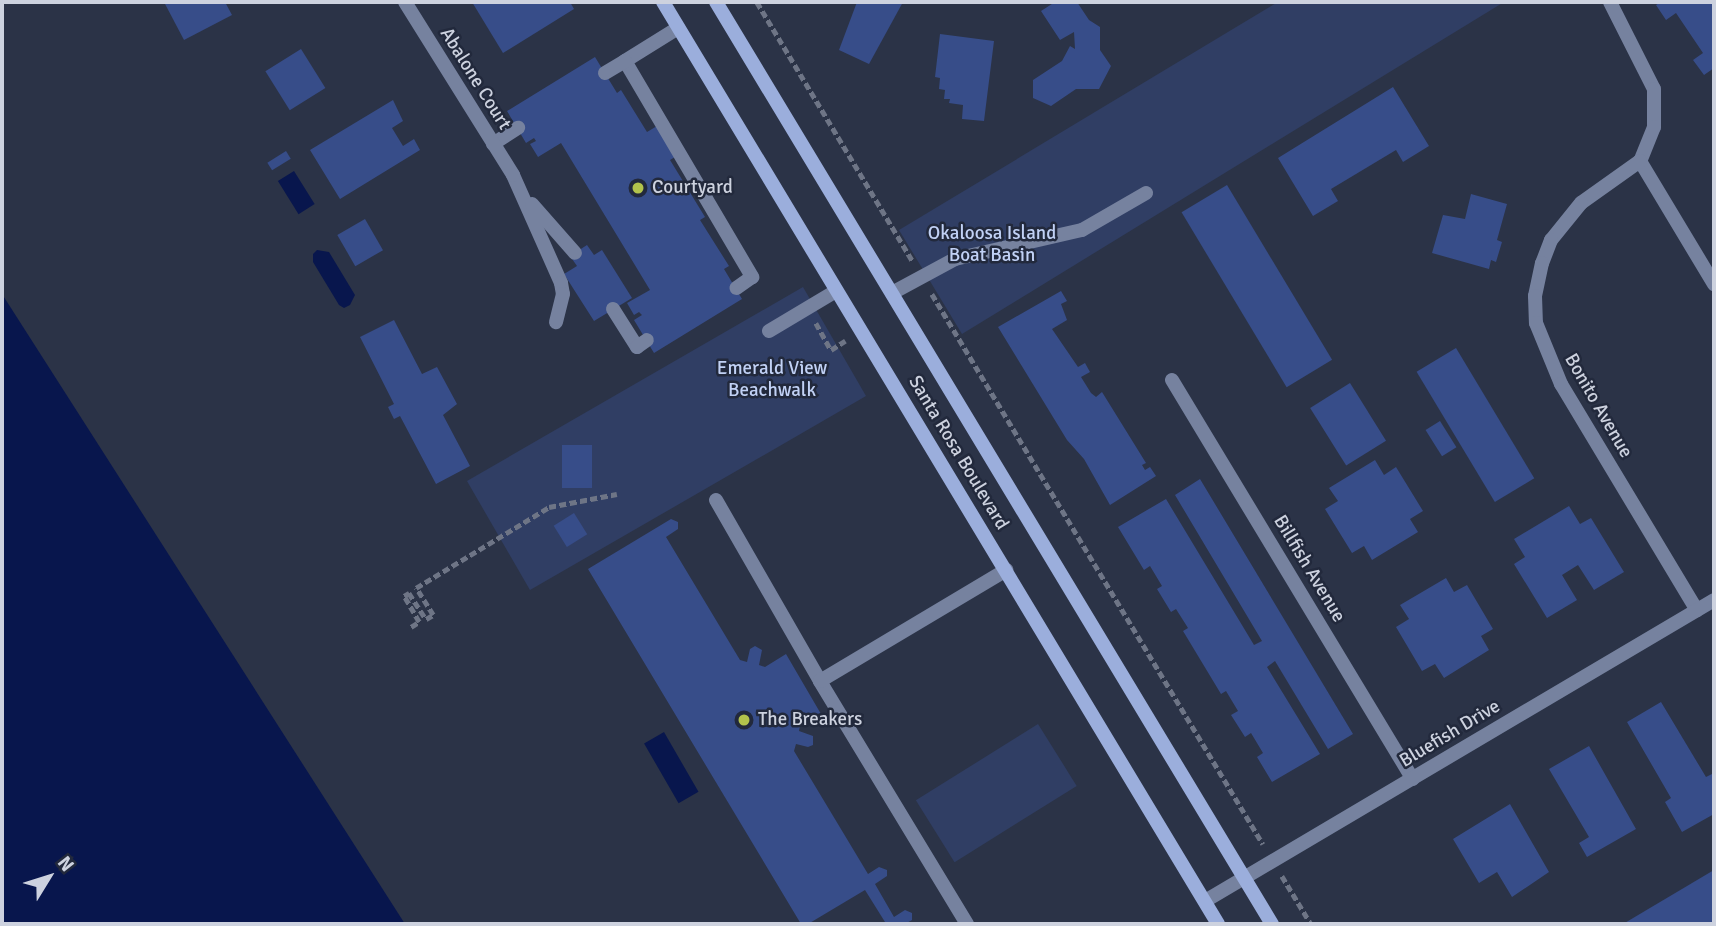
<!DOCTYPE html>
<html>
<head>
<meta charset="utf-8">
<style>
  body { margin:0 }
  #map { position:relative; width:1716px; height:926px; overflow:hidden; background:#2b3347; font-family:Signika,sans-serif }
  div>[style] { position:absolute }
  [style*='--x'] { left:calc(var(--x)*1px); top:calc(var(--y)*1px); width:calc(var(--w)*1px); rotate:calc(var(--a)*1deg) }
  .green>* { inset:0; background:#303e64; transform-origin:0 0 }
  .water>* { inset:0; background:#08164d; transform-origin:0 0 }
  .building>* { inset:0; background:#374d89; transform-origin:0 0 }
  .path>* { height:4.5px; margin-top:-2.25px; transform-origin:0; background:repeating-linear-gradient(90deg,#6e7586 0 7px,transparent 0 10.5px) }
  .lane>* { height:14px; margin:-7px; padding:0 7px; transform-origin:7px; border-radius:7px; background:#76829f }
  .street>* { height:14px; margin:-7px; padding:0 7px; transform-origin:7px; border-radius:7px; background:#76829f }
  .secondary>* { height:14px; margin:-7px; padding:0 7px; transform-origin:7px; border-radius:7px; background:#9baedc }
  .dots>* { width:19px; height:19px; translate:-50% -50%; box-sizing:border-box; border:4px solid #22293c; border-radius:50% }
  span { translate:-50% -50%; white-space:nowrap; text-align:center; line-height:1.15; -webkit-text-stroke:5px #22293c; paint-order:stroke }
  .street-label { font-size:19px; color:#cdd2df }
  .poi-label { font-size:19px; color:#cdd2df }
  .left { translate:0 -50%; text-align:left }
  .park-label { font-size:19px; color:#c1d1f5 }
  .frame { position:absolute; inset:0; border:4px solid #cdd2df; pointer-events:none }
  .north { position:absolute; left:14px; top:842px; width:70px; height:70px; -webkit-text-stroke:5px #22293c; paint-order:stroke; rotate:52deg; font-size:19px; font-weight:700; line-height:28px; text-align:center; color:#cdd2df }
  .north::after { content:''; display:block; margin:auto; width:24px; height:32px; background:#cdd2df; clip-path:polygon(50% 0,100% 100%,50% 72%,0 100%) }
</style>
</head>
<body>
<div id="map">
  <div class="green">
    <i style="clip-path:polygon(1278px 2px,1504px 2px,962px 334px,899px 230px)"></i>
    <i style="left:803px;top:287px;width:126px;height:388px;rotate:60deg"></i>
    <i style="left:1038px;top:724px;width:73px;height:144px;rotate:58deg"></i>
  </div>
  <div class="water">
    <i style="left:294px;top:171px;width:39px;height:19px;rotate:58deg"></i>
    <i style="clip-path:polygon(317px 250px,329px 252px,355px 295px,350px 305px,344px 308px,339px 305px,313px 262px,313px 254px)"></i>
    <i style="clip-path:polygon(2px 294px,405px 924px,2px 924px)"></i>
    <i style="left:664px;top:732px;width:69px;height:23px;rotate:60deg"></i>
  </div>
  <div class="building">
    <i style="clip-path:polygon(164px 2px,225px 2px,232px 15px,184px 40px)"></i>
    <i style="clip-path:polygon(472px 2px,570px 2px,574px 9px,503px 53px)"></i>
    <i style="clip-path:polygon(857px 2px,903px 2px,869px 64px,839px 50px)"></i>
    <i style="clip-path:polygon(1055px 2px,1077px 2px,1089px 20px,1100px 27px,1100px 50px,1111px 66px,1099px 89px,1076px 89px,1051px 106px,1033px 98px,1033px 80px,1062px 61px,1070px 46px,1075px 49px,1074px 32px,1060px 40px,1041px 11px)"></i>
    <i style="clip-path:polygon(1661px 2px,1714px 2px,1714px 68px,1704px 75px,1693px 60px,1703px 53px,1676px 13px,1666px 20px,1656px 5px)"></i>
    <i style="clip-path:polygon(940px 34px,994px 41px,984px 121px,962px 119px,963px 105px,949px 103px,950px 99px,944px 99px,945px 90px,939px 89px,940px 78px,935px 77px)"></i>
    <i style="left:301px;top:49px;width:46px;height:42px;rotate:58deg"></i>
    <i style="clip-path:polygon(595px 57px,617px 93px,621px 90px,647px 132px,657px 126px,675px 157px,670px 160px,705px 217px,700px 220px,729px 266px,724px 269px,742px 299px,654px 353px,634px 320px,642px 315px,639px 312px,634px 315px,627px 303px,650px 290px,561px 143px,538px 157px,530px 144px,536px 141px,534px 138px,526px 143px,507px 111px)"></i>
    <i style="clip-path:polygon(1393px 87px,1429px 146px,1403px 162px,1396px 150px,1331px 189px,1338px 201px,1313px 216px,1278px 158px)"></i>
    <i style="clip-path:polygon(393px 100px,403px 121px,392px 128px,403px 146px,414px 139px,420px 150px,340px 199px,310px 150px)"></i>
    <i style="left:286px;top:151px;width:9px;height:22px;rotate:58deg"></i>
    <i style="left:1227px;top:185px;width:204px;height:53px;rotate:59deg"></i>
    <i style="clip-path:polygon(1471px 194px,1507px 204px,1497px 240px,1502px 242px,1496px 262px,1491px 260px,1489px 269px,1432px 253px,1443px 215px,1465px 219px)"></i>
    <i style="left:365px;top:219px;width:36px;height:32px;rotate:60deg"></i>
    <i style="clip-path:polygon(587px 245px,594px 255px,602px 250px,632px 298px,594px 321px,564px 274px,577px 266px,570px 256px)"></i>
    <i style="clip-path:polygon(1061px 291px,1067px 301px,1061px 304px,1067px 320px,1052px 329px,1078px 367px,1085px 363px,1090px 372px,1081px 377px,1091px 393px,1096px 397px,1102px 392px,1146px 463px,1142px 465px,1145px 470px,1150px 467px,1156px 476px,1110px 505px,1084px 459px,1067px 440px,998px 327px)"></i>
    <i style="clip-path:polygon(394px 320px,422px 374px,437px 367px,457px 404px,443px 415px,470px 466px,436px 484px,400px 416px,394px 419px,388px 407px,394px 404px,360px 337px)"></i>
    <i style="left:1456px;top:348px;width:152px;height:46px;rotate:59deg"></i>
    <i style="left:1350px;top:383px;width:68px;height:47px;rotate:58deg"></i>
    <i style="left:1440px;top:421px;width:31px;height:17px;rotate:58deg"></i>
    <i style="left:562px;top:445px;width:30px;height:43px"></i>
    <i style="clip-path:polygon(1375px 460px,1384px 475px,1396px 467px,1423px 511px,1410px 519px,1418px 532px,1372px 560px,1364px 546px,1352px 553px,1325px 509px,1338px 501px,1329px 488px)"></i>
    <i style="clip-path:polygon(1200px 479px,1353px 734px,1328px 749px,1275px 661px,1267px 667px,1320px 754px,1272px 782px,1257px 757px,1263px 753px,1251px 733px,1245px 737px,1231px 715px,1238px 711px,1226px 691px,1221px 694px,1183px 631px,1188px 628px,1176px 609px,1171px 612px,1157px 589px,1162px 586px,1150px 566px,1144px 570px,1118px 527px,1166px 499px,1254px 645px,1262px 641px,1175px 495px)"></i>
    <i style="clip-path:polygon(1569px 506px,1580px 524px,1591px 518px,1624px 572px,1594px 590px,1578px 565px,1562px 575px,1577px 600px,1547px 618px,1514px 564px,1525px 557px,1514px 539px)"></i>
    <i style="left:574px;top:513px;width:25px;height:24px;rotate:58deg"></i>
    <i style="clip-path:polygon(671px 519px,678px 522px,678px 529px,666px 537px,740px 660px,747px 662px,750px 649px,755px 646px,762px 650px,759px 665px,765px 667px,786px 654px,821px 714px,800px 726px,799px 731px,813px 736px,813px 745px,808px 747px,796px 744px,794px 751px,868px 874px,879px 867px,887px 870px,887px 876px,875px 884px,894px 917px,905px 910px,912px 913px,912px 920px,905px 924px,881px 924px,885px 922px,865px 890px,808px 924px,801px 924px,588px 569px)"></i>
    <i style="clip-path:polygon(1446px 578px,1454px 592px,1467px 585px,1493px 629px,1481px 636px,1489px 650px,1444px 678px,1435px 664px,1422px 671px,1396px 627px,1409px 619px,1400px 605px)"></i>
    <i style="clip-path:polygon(1661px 702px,1706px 777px,1714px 773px,1714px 814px,1682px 832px,1665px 802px,1671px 798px,1627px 722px)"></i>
    <i style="clip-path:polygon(1589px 746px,1636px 829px,1587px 857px,1579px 843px,1589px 837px,1549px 769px)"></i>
    <i style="clip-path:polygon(1510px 804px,1549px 872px,1512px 897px,1497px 872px,1479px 883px,1453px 839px)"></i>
    <i style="clip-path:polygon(1714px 870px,1714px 924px,1623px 924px)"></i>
  </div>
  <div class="path">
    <i style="--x:757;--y:2;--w:303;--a:59"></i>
    <i style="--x:932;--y:294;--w:642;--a:58.96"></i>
    <i style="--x:816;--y:323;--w:31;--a:61"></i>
    <i style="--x:831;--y:350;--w:17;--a:-33"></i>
    <i style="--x:411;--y:627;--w:9;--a:-32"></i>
    <i style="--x:419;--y:622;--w:30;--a:-120"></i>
    <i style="--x:404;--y:596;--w:6;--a:-31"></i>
    <i style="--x:409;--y:593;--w:31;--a:57"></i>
    <i style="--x:426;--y:619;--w:8;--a:-30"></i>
    <i style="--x:433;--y:615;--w:32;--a:-122"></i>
    <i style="--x:416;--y:588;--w:156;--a:-31.3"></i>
    <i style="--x:549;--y:507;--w:69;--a:-10.8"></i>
    <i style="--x:1282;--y:876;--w:56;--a:58.9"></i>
  </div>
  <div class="lane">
    <i style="--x:678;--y:28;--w:62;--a:148.1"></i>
    <i style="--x:625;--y:61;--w:251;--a:59.5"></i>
    <i style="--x:752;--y:277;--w:19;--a:145"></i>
    <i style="--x:605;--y:73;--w:23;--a:-31"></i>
    <i style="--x:493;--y:144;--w:30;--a:-33"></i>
    <i style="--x:513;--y:175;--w:118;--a:66"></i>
    <i style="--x:561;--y:283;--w:11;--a:80"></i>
    <i style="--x:563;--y:294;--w:29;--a:104"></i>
    <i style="--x:532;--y:204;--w:65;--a:48.7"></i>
    <i style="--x:892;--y:293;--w:72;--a:-28.4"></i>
    <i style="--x:955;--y:259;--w:130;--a:-12.9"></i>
    <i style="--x:1082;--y:230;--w:74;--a:-30"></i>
    <i style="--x:613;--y:309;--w:45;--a:57.7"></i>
    <i style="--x:637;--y:347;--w:12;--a:-35"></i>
    <i style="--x:769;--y:331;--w:78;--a:-30.8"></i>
    <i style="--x:716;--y:500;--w:209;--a:60.1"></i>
    <i style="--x:967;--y:924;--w:284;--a:-121.2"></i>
    <i style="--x:820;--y:681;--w:217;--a:-30.8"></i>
  </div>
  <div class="street">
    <i style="--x:405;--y:2;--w:204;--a:58"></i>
    <i style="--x:1610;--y:2;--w:97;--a:63.2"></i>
    <i style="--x:1654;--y:89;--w:38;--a:90"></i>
    <i style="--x:1654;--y:127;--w:37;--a:112"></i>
    <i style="--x:1640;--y:161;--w:144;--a:59"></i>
    <i style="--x:1640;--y:161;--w:72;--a:144.6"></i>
    <i style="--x:1581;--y:203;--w:48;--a:129"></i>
    <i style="--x:1551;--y:240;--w:25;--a:111"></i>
    <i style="--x:1542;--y:263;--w:34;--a:102"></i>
    <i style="--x:1535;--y:296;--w:27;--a:88"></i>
    <i style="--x:1536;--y:323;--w:66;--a:67.7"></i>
    <i style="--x:1561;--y:384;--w:264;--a:59"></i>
    <i style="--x:1172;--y:380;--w:466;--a:58.9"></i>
    <i style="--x:1205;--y:901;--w:591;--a:-30.6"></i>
  </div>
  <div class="secondary">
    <i style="--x:663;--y:2;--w:1076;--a:58.95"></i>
    <i style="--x:716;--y:2;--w:1077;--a:58.91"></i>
  </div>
  <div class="dots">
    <i style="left:638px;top:188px;background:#b2c34c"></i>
    <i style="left:744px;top:720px;background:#b2c34c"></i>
  </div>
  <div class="street-label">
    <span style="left:475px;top:79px;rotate:58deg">Abalone Court</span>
    <span style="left:1598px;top:406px;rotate:60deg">Bonito Avenue</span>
    <span style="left:958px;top:453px;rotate:59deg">Santa Rosa Boulevard</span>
    <span style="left:1309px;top:569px;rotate:59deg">Billfish Avenue</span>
    <span style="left:1450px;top:734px;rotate:-31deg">Bluefish Drive</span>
  </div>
  <div class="poi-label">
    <span class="left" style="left:652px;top:188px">Courtyard</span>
    <span class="left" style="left:758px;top:720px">The Breakers</span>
  </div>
  <div class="park-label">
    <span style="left:992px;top:245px">Okaloosa Island<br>Boat Basin</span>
    <span style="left:772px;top:380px">Emerald View<br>Beachwalk</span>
  </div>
  <div class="frame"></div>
  <div class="north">N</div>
</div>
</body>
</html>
